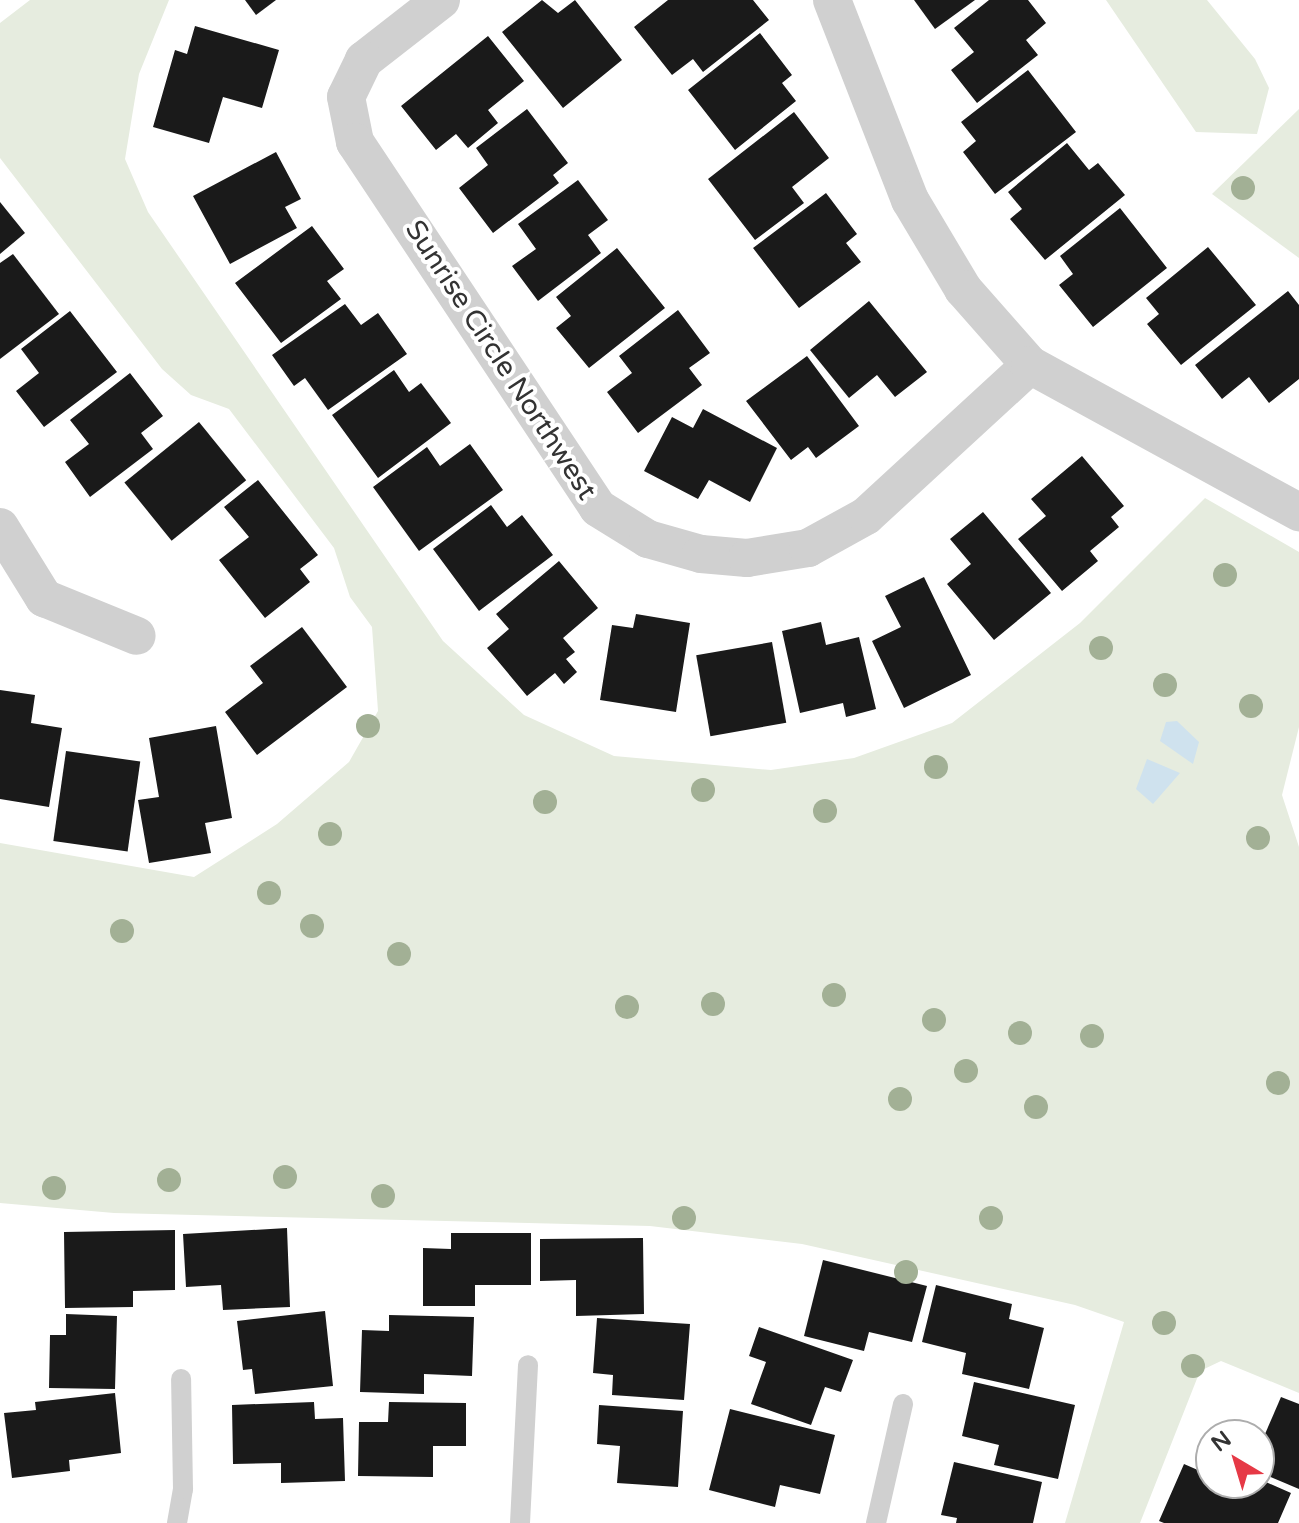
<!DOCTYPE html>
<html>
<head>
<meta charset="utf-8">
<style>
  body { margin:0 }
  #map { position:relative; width:1299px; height:1523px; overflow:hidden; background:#fff; font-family:"Varela Round",sans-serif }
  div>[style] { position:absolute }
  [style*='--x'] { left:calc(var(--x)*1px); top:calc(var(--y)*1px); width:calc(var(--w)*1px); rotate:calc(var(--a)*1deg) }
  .green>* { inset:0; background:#e6ecdf }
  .water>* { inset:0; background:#cfe2ee }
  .building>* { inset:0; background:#1a1a1a; transform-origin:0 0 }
  .lane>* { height:20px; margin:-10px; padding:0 10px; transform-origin:10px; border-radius:10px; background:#d0d0d0 }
  .street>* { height:38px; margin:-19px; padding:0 19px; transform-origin:19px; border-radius:19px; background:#d0d0d0 }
  .trees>* { width:24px; height:24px; margin:-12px; border-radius:50%; background:#a2b095 }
  span { translate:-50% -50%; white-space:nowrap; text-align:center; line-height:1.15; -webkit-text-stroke:8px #fff; paint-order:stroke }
  .street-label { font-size:28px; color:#333 }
  .north { position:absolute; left:1195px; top:1419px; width:80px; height:80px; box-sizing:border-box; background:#fff; border:2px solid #adadad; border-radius:50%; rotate:322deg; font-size:22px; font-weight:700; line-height:32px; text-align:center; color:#333 }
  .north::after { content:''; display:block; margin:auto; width:28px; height:36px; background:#e63946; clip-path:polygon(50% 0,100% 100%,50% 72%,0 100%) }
</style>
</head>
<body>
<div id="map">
  <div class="green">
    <i style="clip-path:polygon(30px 0,169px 0,139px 74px,125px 159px,148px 212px,443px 641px,524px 715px,614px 756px,771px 770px,854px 758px,952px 723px,1080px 623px,1205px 498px,1299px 552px,1299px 727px,1282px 795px,1299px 847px,1299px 1393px,1221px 1361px,1200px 1371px,1140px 1523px,1065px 1523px,1124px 1322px,1075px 1305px,802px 1244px,650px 1226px,114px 1213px,0 1203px,0 843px,194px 877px,277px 824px,349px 762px,378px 711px,372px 627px,350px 597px,334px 548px,229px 409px,191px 395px,162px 369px,0 158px,0 23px)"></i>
    <i style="clip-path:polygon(1106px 0,1207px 0,1255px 59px,1269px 88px,1257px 134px,1196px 132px)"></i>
    <i style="clip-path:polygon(1299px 109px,1299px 258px,1212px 194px)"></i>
  </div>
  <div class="water">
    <i style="clip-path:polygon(1177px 721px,1199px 742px,1193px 764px,1160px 741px,1166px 722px)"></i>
    <i style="clip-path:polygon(1147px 759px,1180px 773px,1153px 804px,1136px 789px)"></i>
  </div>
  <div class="building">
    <i style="clip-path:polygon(245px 0,276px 0,256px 15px)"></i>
    <i style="clip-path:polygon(542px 0,558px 13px,575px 0,622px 60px,563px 108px,502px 32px)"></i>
    <i style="clip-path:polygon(668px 0,753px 0,769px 20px,703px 72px,693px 59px,672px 75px,634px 27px)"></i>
    <i style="clip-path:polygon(914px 0,975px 0,935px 29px)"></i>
    <i style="clip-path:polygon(989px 0,1028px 0,1046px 23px,1026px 40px,1038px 55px,977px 103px,951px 70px,974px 52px,954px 28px)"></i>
    <i style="clip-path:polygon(195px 26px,279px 50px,262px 108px,223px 97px,209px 143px,153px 127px,175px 50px,187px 54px)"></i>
    <i style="clip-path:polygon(760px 33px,792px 75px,782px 83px,796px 101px,735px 150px,688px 90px)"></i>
    <i style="clip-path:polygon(488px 36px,524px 81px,488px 110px,498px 123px,468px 148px,456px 134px,436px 150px,401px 106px)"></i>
    <i style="clip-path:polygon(1028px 70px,1076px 132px,995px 194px,963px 152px,976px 141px,961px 122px)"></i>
    <i style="clip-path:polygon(527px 109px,568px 163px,553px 175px,559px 183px,493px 233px,459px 188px,488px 165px,476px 148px)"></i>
    <i style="clip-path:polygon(794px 112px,829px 158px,792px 187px,804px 203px,755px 240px,708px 179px)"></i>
    <i style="clip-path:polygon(1067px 143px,1089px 170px,1098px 163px,1125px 195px,1045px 260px,1010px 219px,1022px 209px,1008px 192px)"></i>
    <i style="clip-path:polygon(276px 152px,301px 199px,285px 207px,297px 228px,230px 264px,193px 196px)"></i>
    <i style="clip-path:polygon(578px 180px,608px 220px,588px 235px,601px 253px,538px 301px,512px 266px,536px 249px,518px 224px)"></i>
    <i style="clip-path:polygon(826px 193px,857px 234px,846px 243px,861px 262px,799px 308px,753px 248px)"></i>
    <i style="clip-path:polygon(0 202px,25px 233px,0 254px)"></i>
    <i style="clip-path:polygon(1120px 208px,1167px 268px,1093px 327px,1059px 285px,1073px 274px,1060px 256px)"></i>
    <i style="clip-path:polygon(312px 226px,344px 269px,327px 281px,341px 299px,281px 343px,235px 283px)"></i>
    <i style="clip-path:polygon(1208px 247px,1256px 305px,1181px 365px,1147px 324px,1159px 314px,1146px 298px)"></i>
    <i style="clip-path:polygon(617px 248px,665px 308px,589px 368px,556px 328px,571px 316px,556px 297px)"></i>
    <i style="clip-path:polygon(13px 254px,59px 314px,0 359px,0 263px)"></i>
    <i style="clip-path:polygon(1288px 291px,1299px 305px,1299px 379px,1269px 403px,1249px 377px,1222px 399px,1195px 365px)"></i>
    <i style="clip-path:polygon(869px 301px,927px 372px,895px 397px,877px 375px,849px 398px,810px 350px)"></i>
    <i style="clip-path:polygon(345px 304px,361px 325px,378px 313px,407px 354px,328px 410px,305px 378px,294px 386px,272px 355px)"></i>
    <i style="clip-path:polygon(678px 310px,710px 353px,689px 368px,702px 385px,638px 433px,607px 392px,632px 373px,619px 356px)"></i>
    <i style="clip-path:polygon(70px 311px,117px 372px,44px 427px,16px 391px,39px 373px,21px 349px)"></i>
    <i style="clip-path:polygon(807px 356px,859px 426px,816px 458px,808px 447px,791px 460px,746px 401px)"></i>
    <i style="clip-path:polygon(394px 370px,409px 392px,421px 383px,451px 423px,378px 478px,332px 415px)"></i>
    <i style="clip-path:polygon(130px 373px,163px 416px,141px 433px,153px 449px,90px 497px,65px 462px,89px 444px,70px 420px)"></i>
    <i style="clip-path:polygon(703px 409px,777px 448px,750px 502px,709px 480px,698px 499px,644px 471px,672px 417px,693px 428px)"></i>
    <i style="left:199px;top:422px;width:75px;height:96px;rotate:51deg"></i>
    <i style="clip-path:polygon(470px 444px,503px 490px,419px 551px,373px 487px,427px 447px,440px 466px)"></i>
    <i style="clip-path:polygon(1082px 456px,1124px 506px,1111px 517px,1119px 527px,1090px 551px,1098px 561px,1062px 591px,1018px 539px,1046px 516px,1031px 499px)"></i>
    <i style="clip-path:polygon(258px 480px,318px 555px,300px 569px,310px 582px,265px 618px,219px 560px,249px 537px,224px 507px)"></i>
    <i style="clip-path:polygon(491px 505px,507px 527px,522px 515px,553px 555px,479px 611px,433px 549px)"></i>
    <i style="clip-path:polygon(983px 512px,1051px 593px,994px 640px,947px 584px,971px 564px,950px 539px)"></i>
    <i style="clip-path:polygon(559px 561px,598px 608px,563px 638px,575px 652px,566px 659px,577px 672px,564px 684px,555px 673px,527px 696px,487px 648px,509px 629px,496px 614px)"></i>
    <i style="clip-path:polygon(924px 577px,971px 675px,904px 708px,872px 641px,901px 627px,885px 596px)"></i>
    <i style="clip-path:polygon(636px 614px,690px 623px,676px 712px,600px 700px,612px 625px,633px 628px)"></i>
    <i style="clip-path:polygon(821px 622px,826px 645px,859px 637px,876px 709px,846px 717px,843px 703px,800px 713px,782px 631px)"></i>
    <i style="clip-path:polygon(302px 627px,347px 687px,257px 755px,225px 712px,263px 683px,250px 666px)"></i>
    <i style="left:772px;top:642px;width:82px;height:77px;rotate:80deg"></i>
    <i style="clip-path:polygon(0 690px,35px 695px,31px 723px,62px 728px,49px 807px,0 799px)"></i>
    <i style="clip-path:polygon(216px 726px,232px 818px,205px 823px,211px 853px,149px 863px,138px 800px,159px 797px,149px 738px)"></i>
    <i style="left:66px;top:751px;width:75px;height:91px;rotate:8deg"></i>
    <i style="clip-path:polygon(287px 1228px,290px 1307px,223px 1310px,221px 1285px,186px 1287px,183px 1234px)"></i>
    <i style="clip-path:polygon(175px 1230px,175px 1290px,133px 1291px,133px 1307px,65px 1308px,64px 1232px)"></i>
    <i style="clip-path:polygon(451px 1233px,531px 1233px,531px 1285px,475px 1285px,475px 1306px,423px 1306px,423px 1248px,451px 1249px)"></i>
    <i style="clip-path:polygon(643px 1238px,644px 1314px,576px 1316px,576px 1280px,540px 1281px,540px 1239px)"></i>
    <i style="clip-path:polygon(823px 1260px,927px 1286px,912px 1342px,869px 1332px,864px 1351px,804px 1336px)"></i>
    <i style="clip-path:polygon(936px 1285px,1012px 1304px,1009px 1319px,1044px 1328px,1029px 1389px,962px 1374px,966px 1353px,922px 1342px)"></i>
    <i style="clip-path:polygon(325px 1311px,333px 1386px,255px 1394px,252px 1369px,243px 1370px,237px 1321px)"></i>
    <i style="clip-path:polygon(66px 1314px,117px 1316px,115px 1389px,49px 1388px,50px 1335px,66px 1335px)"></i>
    <i style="clip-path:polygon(389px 1315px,474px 1317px,472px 1376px,424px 1374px,424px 1394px,360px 1392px,362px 1330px,389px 1331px)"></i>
    <i style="clip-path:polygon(597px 1318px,690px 1324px,684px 1400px,612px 1395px,613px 1375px,593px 1373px)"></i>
    <i style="clip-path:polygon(759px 1327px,853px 1360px,841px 1392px,825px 1387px,811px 1425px,751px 1404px,766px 1362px,749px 1356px)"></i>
    <i style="clip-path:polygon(974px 1382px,1075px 1405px,1058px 1479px,994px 1465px,999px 1445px,962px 1436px)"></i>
    <i style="clip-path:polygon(115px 1393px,121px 1453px,69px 1460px,70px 1471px,12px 1478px,4px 1413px,36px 1410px,35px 1402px)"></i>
    <i style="clip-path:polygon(1281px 1397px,1299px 1404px,1299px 1489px,1259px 1472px,1259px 1448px)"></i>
    <i style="clip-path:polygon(314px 1402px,315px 1419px,343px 1418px,345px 1481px,281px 1483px,281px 1463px,233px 1464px,232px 1405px)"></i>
    <i style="clip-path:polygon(389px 1402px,466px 1403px,466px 1446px,433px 1446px,433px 1477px,358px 1476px,359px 1422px,388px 1422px)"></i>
    <i style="clip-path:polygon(599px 1405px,683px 1411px,678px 1487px,617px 1483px,620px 1446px,597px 1444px)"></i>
    <i style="clip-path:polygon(730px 1409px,835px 1435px,820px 1494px,780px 1485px,775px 1507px,709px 1490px)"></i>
    <i style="clip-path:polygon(954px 1462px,1042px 1482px,1033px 1523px,956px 1523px,957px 1518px,941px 1515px)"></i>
    <i style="clip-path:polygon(1184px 1464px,1207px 1474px,1211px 1466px,1211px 1483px,1259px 1479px,1291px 1493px,1278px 1523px,1164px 1523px,1159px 1521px)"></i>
  </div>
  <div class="lane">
    <i style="--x:177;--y:1523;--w:35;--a:-80"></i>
    <i style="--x:183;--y:1489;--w:110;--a:-91"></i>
    <i style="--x:520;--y:1523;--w:158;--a:-87.1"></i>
    <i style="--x:876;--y:1523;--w:122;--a:-77.2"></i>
  </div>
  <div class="street">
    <i style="--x:441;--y:0;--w:98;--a:142.1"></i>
    <i style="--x:364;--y:60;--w:41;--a:115.9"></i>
    <i style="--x:346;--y:97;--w:46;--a:78.7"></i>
    <i style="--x:355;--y:142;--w:439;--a:56.4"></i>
    <i style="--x:598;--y:508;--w:59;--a:31.8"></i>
    <i style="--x:648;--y:539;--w:55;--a:15.8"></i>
    <i style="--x:701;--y:554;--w:46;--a:5"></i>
    <i style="--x:747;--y:558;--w:62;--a:-9.3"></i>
    <i style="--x:808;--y:548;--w:66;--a:-28.9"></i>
    <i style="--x:866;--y:516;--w:223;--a:-42.6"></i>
    <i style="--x:832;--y:0;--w:215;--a:68.7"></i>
    <i style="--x:910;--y:200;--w:104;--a:59.2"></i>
    <i style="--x:963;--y:289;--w:101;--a:48.6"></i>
    <i style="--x:1030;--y:365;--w:307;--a:28.7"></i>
    <i style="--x:0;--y:527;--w:84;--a:58.2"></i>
    <i style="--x:44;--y:598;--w:100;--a:22.2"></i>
  </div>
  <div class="trees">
    <i style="left:1243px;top:188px"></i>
    <i style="left:1225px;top:575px"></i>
    <i style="left:1101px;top:648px"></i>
    <i style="left:1165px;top:685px"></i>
    <i style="left:1251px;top:706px"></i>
    <i style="left:368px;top:726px"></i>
    <i style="left:936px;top:767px"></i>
    <i style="left:703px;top:790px"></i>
    <i style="left:545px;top:802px"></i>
    <i style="left:825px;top:811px"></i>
    <i style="left:330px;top:834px"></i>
    <i style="left:1258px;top:838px"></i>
    <i style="left:269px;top:893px"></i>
    <i style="left:312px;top:926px"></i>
    <i style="left:122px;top:931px"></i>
    <i style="left:399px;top:954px"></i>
    <i style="left:834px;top:995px"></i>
    <i style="left:713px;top:1004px"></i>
    <i style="left:627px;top:1007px"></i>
    <i style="left:934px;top:1020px"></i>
    <i style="left:1020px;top:1033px"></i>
    <i style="left:1092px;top:1036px"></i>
    <i style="left:966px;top:1071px"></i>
    <i style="left:1278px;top:1083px"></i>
    <i style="left:900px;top:1099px"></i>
    <i style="left:1036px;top:1107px"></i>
    <i style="left:285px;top:1177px"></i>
    <i style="left:169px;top:1180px"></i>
    <i style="left:54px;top:1188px"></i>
    <i style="left:383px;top:1196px"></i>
    <i style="left:684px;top:1218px"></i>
    <i style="left:991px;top:1218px"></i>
    <i style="left:906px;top:1272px"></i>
    <i style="left:1164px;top:1323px"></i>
    <i style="left:1193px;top:1366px"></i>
  </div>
  <div class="street-label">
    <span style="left:501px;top:360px;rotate:57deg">Sunrise Circle Northwest</span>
  </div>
  <div class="north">N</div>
</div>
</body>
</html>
